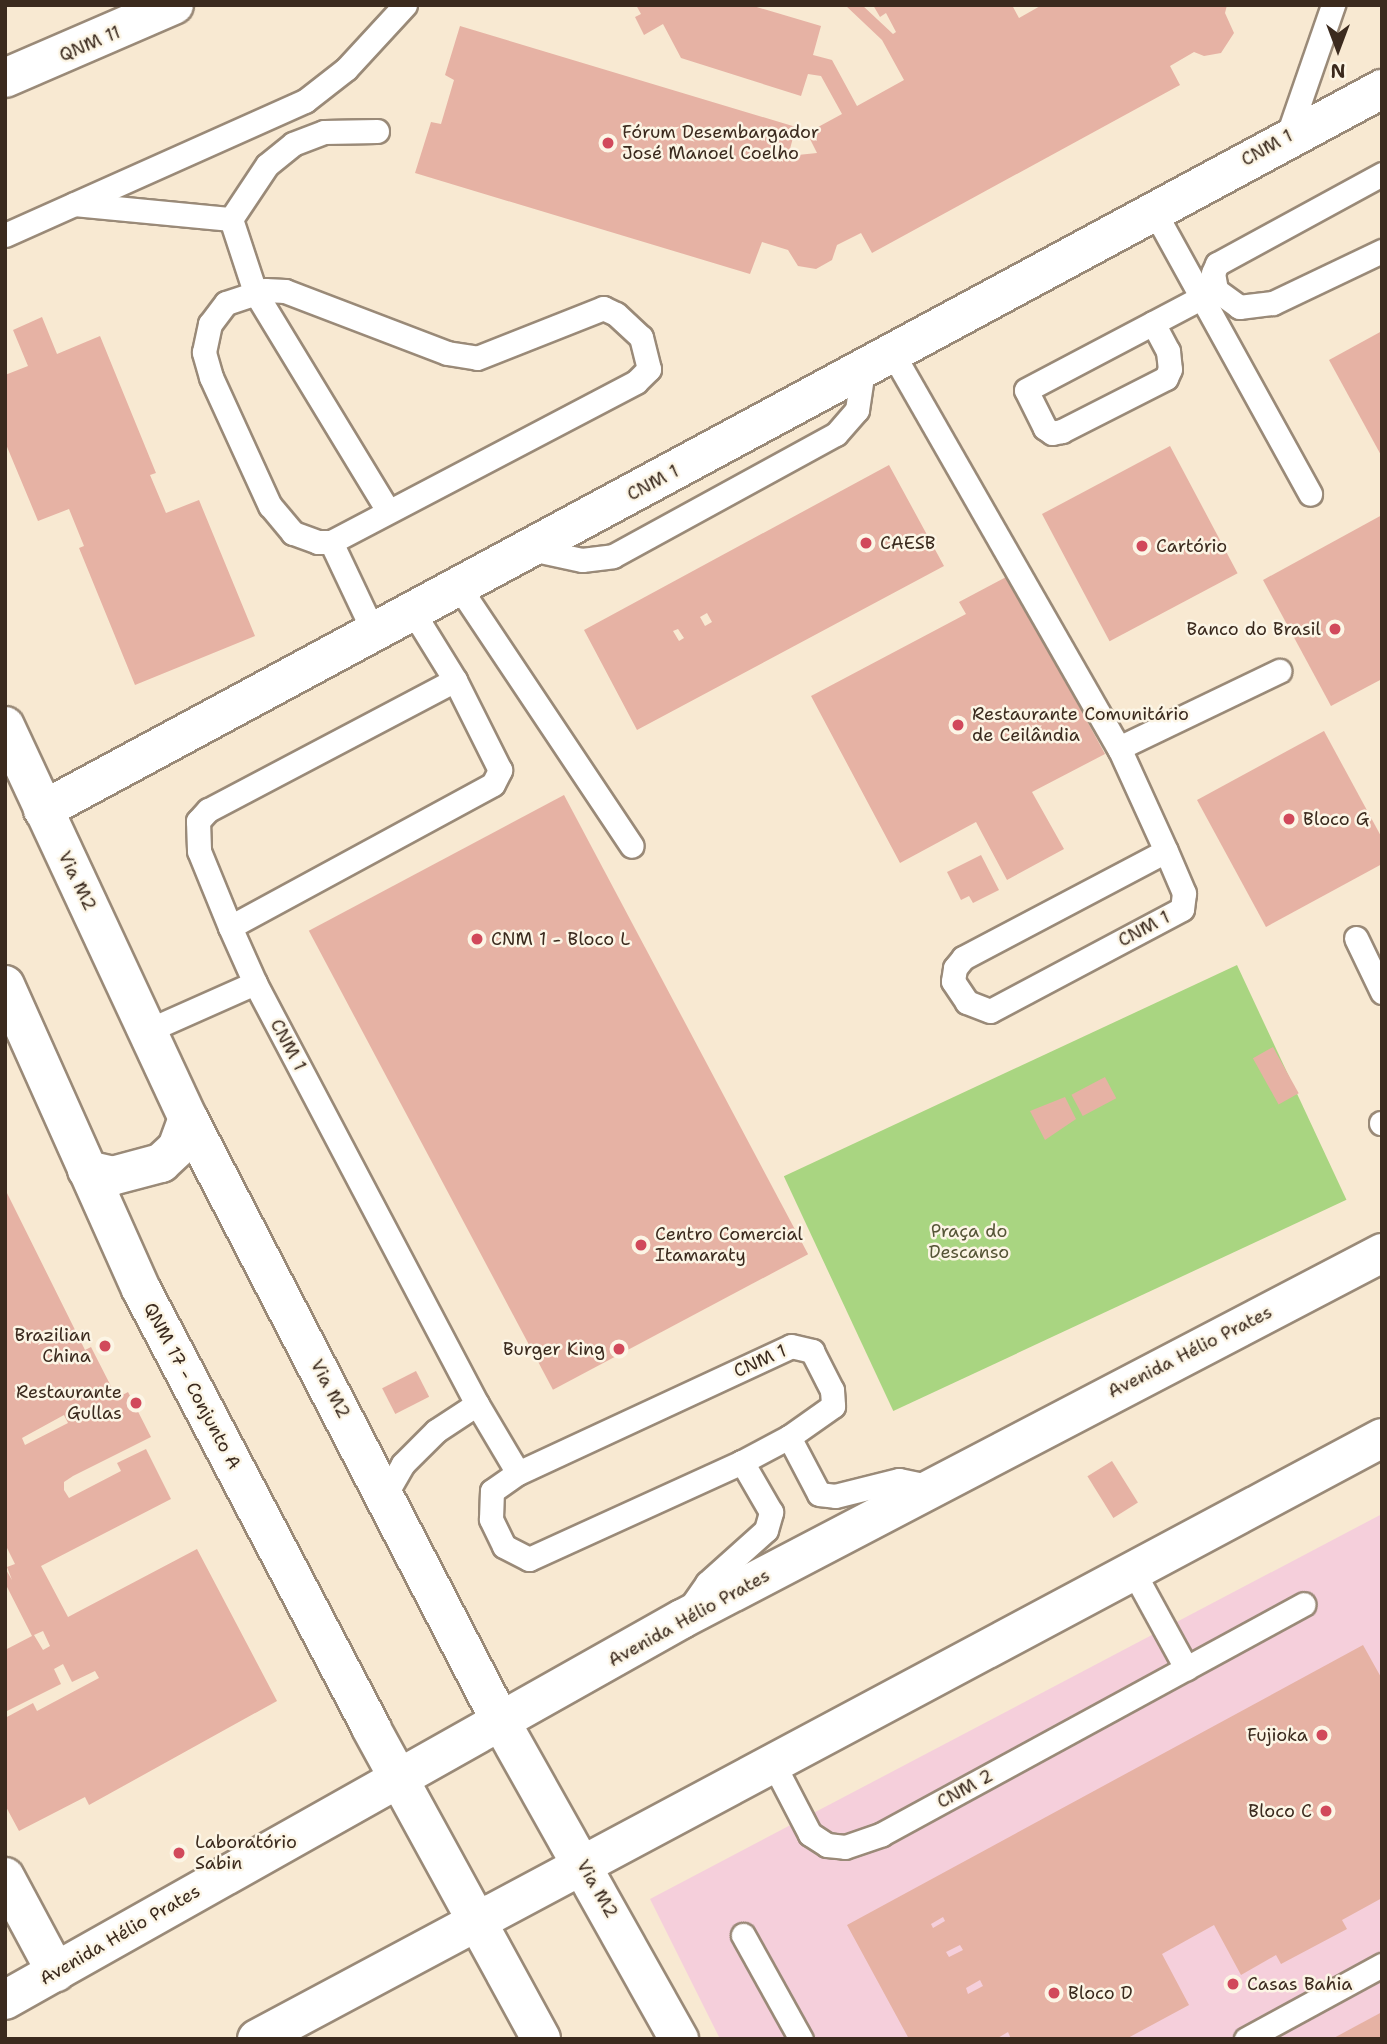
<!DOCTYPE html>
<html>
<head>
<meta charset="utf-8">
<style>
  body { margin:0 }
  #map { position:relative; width:1387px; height:2044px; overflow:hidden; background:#f8e9d2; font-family:"Shantell Sans",sans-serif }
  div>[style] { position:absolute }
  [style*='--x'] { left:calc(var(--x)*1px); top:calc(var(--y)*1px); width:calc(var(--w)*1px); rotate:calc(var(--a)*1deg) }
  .built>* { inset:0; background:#f5cfdb }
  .green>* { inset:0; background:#a9d581; transform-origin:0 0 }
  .building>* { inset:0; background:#e6b2a4; transform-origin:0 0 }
  .roads { filter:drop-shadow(2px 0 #9a8a78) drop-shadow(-2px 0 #9a8a78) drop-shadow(0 2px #9a8a78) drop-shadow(0 -2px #9a8a78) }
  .service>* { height:23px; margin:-11.5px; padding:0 11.5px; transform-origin:11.5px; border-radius:11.5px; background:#fff }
  .minor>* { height:38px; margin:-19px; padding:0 19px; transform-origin:19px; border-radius:19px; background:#fff }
  .secondary>* { height:38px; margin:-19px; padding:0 19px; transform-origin:19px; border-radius:19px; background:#fff }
  .primary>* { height:38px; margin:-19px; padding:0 19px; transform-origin:19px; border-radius:19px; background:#fff }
  .dots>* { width:19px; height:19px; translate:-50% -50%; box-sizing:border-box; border:4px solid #fcf5e5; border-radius:50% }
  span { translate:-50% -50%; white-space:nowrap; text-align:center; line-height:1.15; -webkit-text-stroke:5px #fcf5e5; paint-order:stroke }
  .street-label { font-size:18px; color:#3b2a1e }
  .poi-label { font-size:18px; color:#3b2a1e }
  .left { translate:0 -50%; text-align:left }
  .right { translate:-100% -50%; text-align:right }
  .park-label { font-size:18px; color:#565537 }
  .frame { position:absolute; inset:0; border:7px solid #3b2a1e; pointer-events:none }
  .north { position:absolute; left:1303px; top:14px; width:70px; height:70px; -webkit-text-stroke:5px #fcf5e5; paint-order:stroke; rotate:180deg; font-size:19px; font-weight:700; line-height:28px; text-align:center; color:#3b2a1e }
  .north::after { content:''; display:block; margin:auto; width:24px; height:32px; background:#3b2a1e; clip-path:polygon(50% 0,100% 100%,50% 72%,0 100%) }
</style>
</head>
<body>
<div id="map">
  <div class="built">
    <i style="clip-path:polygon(1382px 1514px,1382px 2039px,720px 2039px,650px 1899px)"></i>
  </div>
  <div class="green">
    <i style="left:1237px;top:965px;width:259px;height:500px;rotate:65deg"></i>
  </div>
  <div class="building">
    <i style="clip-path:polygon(636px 5px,750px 5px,821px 26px,813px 55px,832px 60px,857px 106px,904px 80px,882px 40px,845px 5px,862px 5px,893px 34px,896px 32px,886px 13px,880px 17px,873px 5px,1012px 5px,1019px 18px,1042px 5px,1227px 5px,1225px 13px,1234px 33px,1221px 53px,1204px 56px,1194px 52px,1170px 66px,1180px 85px,872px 253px,861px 233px,837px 245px,832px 260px,816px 269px,798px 266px,788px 250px,762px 242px,750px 274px,415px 173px,431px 122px,441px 124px,454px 80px,445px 75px,460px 26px,796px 127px,788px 156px,817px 153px,807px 133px,842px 114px,821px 76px,808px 74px,801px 96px,681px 58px,663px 24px,644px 35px,635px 17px,641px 14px)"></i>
    <i style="clip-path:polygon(42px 317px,57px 354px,100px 336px,156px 473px,150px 475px,166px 513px,199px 500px,255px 636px,135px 685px,79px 548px,84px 546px,69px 509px,38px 521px,5px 442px,5px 375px,28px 366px,13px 330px)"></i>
    <i style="clip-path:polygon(1382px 331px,1382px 457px,1329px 360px)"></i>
    <i style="left:1170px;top:446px;width:144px;height:145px;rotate:62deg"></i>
    <i style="clip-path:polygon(evenodd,889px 465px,944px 566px,637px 730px,584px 630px,889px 465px,707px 613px,712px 622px,705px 626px,700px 617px,707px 613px,889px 465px,678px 629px,684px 638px,679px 641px,673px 631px,678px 629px)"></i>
    <i style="clip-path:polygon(1382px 515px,1382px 679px,1331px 706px,1263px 580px)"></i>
    <i style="clip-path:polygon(1008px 576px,1105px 754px,1032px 792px,1064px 849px,1007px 880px,976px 822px,900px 863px,811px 696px,966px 614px,959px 602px)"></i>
    <i style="clip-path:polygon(1324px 731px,1382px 838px,1382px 864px,1266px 927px,1197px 800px)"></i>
    <i style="left:564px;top:795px;width:520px;height:289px;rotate:62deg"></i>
    <i style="clip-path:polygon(981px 855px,999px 890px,973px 903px,969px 896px,961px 900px,947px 872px)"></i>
    <i style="left:1273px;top:1047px;width:53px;height:23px;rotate:61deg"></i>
    <i style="left:1105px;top:1077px;width:24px;height:38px;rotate:62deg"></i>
    <i style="clip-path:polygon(1065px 1097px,1076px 1119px,1045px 1140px,1030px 1111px)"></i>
    <i style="clip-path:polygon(evenodd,5px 1189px,85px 1350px,91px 1347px,117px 1398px,128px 1392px,151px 1437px,73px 1476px,64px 1482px,64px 1490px,69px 1498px,121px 1471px,117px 1463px,146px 1449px,171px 1499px,41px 1566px,68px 1617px,197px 1549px,277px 1701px,89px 1805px,85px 1797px,19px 1831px,5px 1805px,5px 1718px,33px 1703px,37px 1711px,99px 1678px,95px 1671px,72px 1682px,63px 1664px,54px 1669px,61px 1684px,5px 1712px,5px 1650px,32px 1636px,5px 1583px,5px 1568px,12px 1580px,7px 1567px,15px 1564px,5px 1544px,5px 1189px,64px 1415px,68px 1423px,25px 1445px,22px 1438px,64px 1415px,5px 1189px,43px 1631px,50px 1646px,43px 1650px,34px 1635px,43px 1631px)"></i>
    <i style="left:416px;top:1371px;width:29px;height:38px;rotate:63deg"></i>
    <i style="left:1112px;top:1461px;width:49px;height:29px;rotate:58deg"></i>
    <i style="clip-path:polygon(evenodd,1363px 1645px,1382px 1679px,1382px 1898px,1342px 1920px,1347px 1929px,1281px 1964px,1276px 1955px,1241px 1975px,1214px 1925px,1162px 1954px,1189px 2005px,1126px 2039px,1011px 2039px,1008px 2032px,996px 2039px,909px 2039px,847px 1925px,1363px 1645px,943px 1917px,945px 1921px,933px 1928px,931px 1924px,943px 1917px,1363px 1645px,960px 1945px,963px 1950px,949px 1957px,946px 1952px,960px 1945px,1363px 1645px,980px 1980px,983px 1986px,968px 1994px,966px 1988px,980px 1980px)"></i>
    <i style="clip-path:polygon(1382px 2012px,1382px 2039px,1332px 2039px,1356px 2026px)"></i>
  </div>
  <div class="roads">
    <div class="service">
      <i style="--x:377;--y:131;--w:53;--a:178.9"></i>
      <i style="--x:324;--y:132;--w:33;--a:159"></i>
      <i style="--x:293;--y:144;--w:33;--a:141"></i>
      <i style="--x:267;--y:165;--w:65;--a:123.7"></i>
      <i style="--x:231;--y:219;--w:77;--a:71.8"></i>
      <i style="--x:255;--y:292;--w:256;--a:58.7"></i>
      <i style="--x:1288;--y:135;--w:138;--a:-70.9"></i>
      <i style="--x:74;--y:204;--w:158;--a:5.5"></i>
      <i style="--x:1154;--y:211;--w:323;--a:61.1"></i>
      <i style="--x:5;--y:235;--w:329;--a:-24.1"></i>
      <i style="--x:305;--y:101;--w:52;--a:-38"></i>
      <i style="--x:346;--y:69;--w:87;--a:-47.3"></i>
      <i style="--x:265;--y:290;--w:20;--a:3"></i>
      <i style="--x:285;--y:291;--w:173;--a:20.9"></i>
      <i style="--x:447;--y:353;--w:30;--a:9"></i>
      <i style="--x:477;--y:358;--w:136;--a:-21.6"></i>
      <i style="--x:603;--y:308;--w:14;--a:25"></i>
      <i style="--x:616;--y:314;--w:34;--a:43"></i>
      <i style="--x:641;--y:337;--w:33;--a:76"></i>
      <i style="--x:649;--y:369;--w:18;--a:135"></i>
      <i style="--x:636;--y:382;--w:344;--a:152.3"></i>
      <i style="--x:331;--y:542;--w:13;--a:180"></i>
      <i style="--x:318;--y:542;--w:27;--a:-160"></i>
      <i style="--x:293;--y:533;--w:35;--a:-130"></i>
      <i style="--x:270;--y:506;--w:142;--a:-114.6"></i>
      <i style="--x:211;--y:377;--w:26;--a:-106"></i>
      <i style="--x:204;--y:352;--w:29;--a:-78"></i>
      <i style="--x:210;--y:324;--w:26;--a:-53"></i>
      <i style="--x:226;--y:303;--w:41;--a:-18.4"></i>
      <i style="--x:1216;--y:290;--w:17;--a:-100"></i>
      <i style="--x:1213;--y:273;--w:10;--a:-66"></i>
      <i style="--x:1217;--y:264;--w:188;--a:-28.6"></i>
      <i style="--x:1153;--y:323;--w:32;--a:62"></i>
      <i style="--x:1168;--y:351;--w:18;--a:84"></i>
      <i style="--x:1170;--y:369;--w:10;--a:114"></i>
      <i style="--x:1166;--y:378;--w:117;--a:153"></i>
      <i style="--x:1062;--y:431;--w:10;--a:169"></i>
      <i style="--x:1052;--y:433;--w:9;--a:-144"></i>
      <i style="--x:1045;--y:428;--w:42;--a:-116.6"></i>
      <i style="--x:1026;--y:390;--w:215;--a:-27.8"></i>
      <i style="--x:1216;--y:290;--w:29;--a:36"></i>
      <i style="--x:1239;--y:307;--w:34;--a:-7"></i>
      <i style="--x:1273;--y:303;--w:121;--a:-25.5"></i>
      <i style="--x:893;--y:354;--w:454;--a:60.2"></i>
      <i style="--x:1119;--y:748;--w:113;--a:65.5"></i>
      <i style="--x:1166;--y:851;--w:46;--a:66.8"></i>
      <i style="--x:1184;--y:893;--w:16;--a:97"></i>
      <i style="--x:1182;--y:909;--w:217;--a:152"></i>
      <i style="--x:990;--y:1011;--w:25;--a:-159"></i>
      <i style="--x:967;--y:1002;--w:25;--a:-124"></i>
      <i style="--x:953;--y:981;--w:13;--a:-81"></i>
      <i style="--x:955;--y:968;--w:13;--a:-51"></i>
      <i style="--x:963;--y:958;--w:229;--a:-27.8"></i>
      <i style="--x:331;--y:542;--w:101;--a:64.7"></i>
      <i style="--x:531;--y:549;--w:52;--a:12.2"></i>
      <i style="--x:582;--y:560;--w:31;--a:-7"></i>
      <i style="--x:613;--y:556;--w:254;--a:-28.7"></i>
      <i style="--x:836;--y:434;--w:32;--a:-49"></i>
      <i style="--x:857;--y:410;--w:40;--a:-81.5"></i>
      <i style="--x:459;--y:587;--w:311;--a:56.3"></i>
      <i style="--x:413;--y:612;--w:80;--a:58.3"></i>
      <i style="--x:1119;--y:748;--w:178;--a:-25.7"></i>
      <i style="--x:230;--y:927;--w:299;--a:-28.5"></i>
      <i style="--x:493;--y:784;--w:16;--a:-63"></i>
      <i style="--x:500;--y:770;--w:101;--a:-116.6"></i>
      <i style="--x:455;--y:680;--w:279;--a:152.2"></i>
      <i style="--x:208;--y:810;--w:15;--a:132"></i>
      <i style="--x:198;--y:821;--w:30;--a:88"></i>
      <i style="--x:199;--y:851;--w:82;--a:67.8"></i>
      <i style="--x:230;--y:927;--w:61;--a:65.9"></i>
      <i style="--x:255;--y:983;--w:476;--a:62.2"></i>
      <i style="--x:477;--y:1404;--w:49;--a:146.6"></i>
      <i style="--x:436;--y:1431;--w:47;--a:135"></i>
      <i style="--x:403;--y:1464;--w:36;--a:120"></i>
      <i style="--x:1356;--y:938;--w:60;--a:64.3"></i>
      <i style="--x:149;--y:1030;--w:116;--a:-23.9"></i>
      <i style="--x:1381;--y:1123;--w:1;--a:0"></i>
      <i style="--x:477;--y:1404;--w:80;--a:59.3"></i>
      <i style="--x:742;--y:1462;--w:53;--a:-28"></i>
      <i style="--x:1133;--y:1571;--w:111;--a:61.3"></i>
      <i style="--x:689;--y:1609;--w:32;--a:-55"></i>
      <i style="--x:707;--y:1583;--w:79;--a:-41.9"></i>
      <i style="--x:766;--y:1530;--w:19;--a:-74"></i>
      <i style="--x:771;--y:1512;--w:58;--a:-120.1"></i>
      <i style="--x:742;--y:1462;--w:234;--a:155.5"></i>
      <i style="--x:529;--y:1559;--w:28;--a:-153"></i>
      <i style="--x:504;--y:1546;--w:30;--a:-116"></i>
      <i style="--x:491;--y:1519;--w:28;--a:-88"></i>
      <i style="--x:492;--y:1491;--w:32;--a:-35"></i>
      <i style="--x:518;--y:1473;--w:301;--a:-24.9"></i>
      <i style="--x:791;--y:1346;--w:22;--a:13"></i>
      <i style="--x:812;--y:1351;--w:44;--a:62.9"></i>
      <i style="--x:832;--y:1390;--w:16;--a:86"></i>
      <i style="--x:833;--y:1406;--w:54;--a:144.8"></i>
      <i style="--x:789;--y:1437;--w:64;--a:62.2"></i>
      <i style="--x:819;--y:1494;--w:16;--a:7"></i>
      <i style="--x:835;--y:1496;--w:66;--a:-14"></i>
      <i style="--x:899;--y:1480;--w:33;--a:12"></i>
      <i style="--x:773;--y:1763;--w:80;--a:62.5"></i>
      <i style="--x:810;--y:1834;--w:20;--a:33"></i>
      <i style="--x:827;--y:1845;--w:18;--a:6"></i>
      <i style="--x:845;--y:1847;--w:39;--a:-19"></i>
      <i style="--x:882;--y:1834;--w:480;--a:-28.6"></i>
      <i style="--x:743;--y:1935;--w:119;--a:60.9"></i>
      <i style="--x:1246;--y:2039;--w:155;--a:-28.6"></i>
    </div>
    <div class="minor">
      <i style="--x:5;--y:78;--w:184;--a:-23.4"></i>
      <i style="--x:43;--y:810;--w:1521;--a:-28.3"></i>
      <i style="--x:5;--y:1877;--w:108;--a:61.8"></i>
    </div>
    <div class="secondary">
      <i style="--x:5;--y:726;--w:433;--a:65"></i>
      <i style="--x:188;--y:1118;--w:680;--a:62.61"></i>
      <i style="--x:501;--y:1722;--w:364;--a:60.7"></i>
      <i style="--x:5;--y:985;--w:333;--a:65.9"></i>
      <i style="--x:141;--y:1289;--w:496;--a:62.3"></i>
      <i style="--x:371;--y:1728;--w:354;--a:61.3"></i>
      <i style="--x:87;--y:1170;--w:26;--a:13"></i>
      <i style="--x:112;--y:1176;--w:51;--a:-14.9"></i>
      <i style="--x:161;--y:1163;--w:22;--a:-43"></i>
      <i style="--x:177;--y:1148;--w:32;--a:-70"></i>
    </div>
    <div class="primary">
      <i style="--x:5;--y:2000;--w:777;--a:-29.37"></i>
      <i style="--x:682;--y:1619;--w:790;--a:-27.6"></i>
      <i style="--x:257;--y:2039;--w:1275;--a:-28.11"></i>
    </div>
  </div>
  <div class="dots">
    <i style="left:608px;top:143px;background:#d1495b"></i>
    <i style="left:866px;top:543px;background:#d1495b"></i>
    <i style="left:1142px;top:546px;background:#d1495b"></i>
    <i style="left:1335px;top:629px;background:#d1495b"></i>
    <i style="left:958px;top:725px;background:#d1495b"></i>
    <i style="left:1289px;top:819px;background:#d1495b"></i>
    <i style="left:477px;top:939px;background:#d1495b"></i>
    <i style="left:641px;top:1245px;background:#d1495b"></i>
    <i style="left:105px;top:1346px;background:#d1495b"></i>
    <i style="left:619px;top:1349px;background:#d1495b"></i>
    <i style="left:136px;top:1403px;background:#d1495b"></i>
    <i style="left:1322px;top:1735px;background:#d1495b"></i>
    <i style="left:1326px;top:1811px;background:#d1495b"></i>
    <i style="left:179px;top:1853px;background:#d1495b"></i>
    <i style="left:1233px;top:1984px;background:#d1495b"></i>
    <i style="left:1054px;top:1993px;background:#d1495b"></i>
  </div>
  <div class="street-label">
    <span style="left:90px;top:44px;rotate:-23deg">QNM 11</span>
    <span style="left:1267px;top:148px;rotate:-29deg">CNM 1</span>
    <span style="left:653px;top:483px;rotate:-28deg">CNM 1</span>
    <span style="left:77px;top:881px;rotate:64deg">Via M2</span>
    <span style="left:1144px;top:929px;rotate:-28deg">CNM 1</span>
    <span style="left:288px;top:1045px;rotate:62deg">CNM 1</span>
    <span style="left:1190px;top:1352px;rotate:-27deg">Avenida Hélio Prates</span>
    <span style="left:760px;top:1361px;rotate:-24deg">CNM 1</span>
    <span style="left:192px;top:1386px;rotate:62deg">QNM 17 - Conjunto A</span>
    <span style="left:330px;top:1389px;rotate:62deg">Via M2</span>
    <span style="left:689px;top:1618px;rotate:-29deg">Avenida Hélio Prates</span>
    <span style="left:965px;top:1789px;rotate:-29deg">CNM 2</span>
    <span style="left:597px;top:1889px;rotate:60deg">Via M2</span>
    <span style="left:120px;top:1935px;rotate:-30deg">Avenida Hélio Prates</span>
  </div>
  <div class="poi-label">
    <span class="left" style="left:622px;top:143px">Fórum Desembargador<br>José Manoel Coelho</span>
    <span class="left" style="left:880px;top:543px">CAESB</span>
    <span class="left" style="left:1156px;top:546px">Cartório</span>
    <span class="right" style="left:1321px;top:629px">Banco do Brasil</span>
    <span class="left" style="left:972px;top:725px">Restaurante Comunitário<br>de Ceilândia</span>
    <span class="left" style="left:1303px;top:819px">Bloco G</span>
    <span class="left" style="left:491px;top:939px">CNM 1 - Bloco L</span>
    <span class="left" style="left:655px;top:1245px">Centro Comercial<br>Itamaraty</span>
    <span class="right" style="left:91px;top:1346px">Brazilian<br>China</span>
    <span class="right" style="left:605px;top:1349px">Burger King</span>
    <span class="right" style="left:122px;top:1403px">Restaurante<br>Gullas</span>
    <span class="right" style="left:1308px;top:1735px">Fujioka</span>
    <span class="right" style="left:1312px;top:1811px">Bloco C</span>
    <span class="left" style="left:195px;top:1853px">Laboratório<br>Sabin</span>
    <span class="left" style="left:1247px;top:1984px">Casas Bahia</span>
    <span class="left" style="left:1068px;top:1993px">Bloco D</span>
  </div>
  <div class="park-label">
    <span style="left:969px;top:1242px">Praça do<br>Descanso</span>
  </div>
  <div class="frame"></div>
  <div class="north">N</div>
</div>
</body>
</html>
